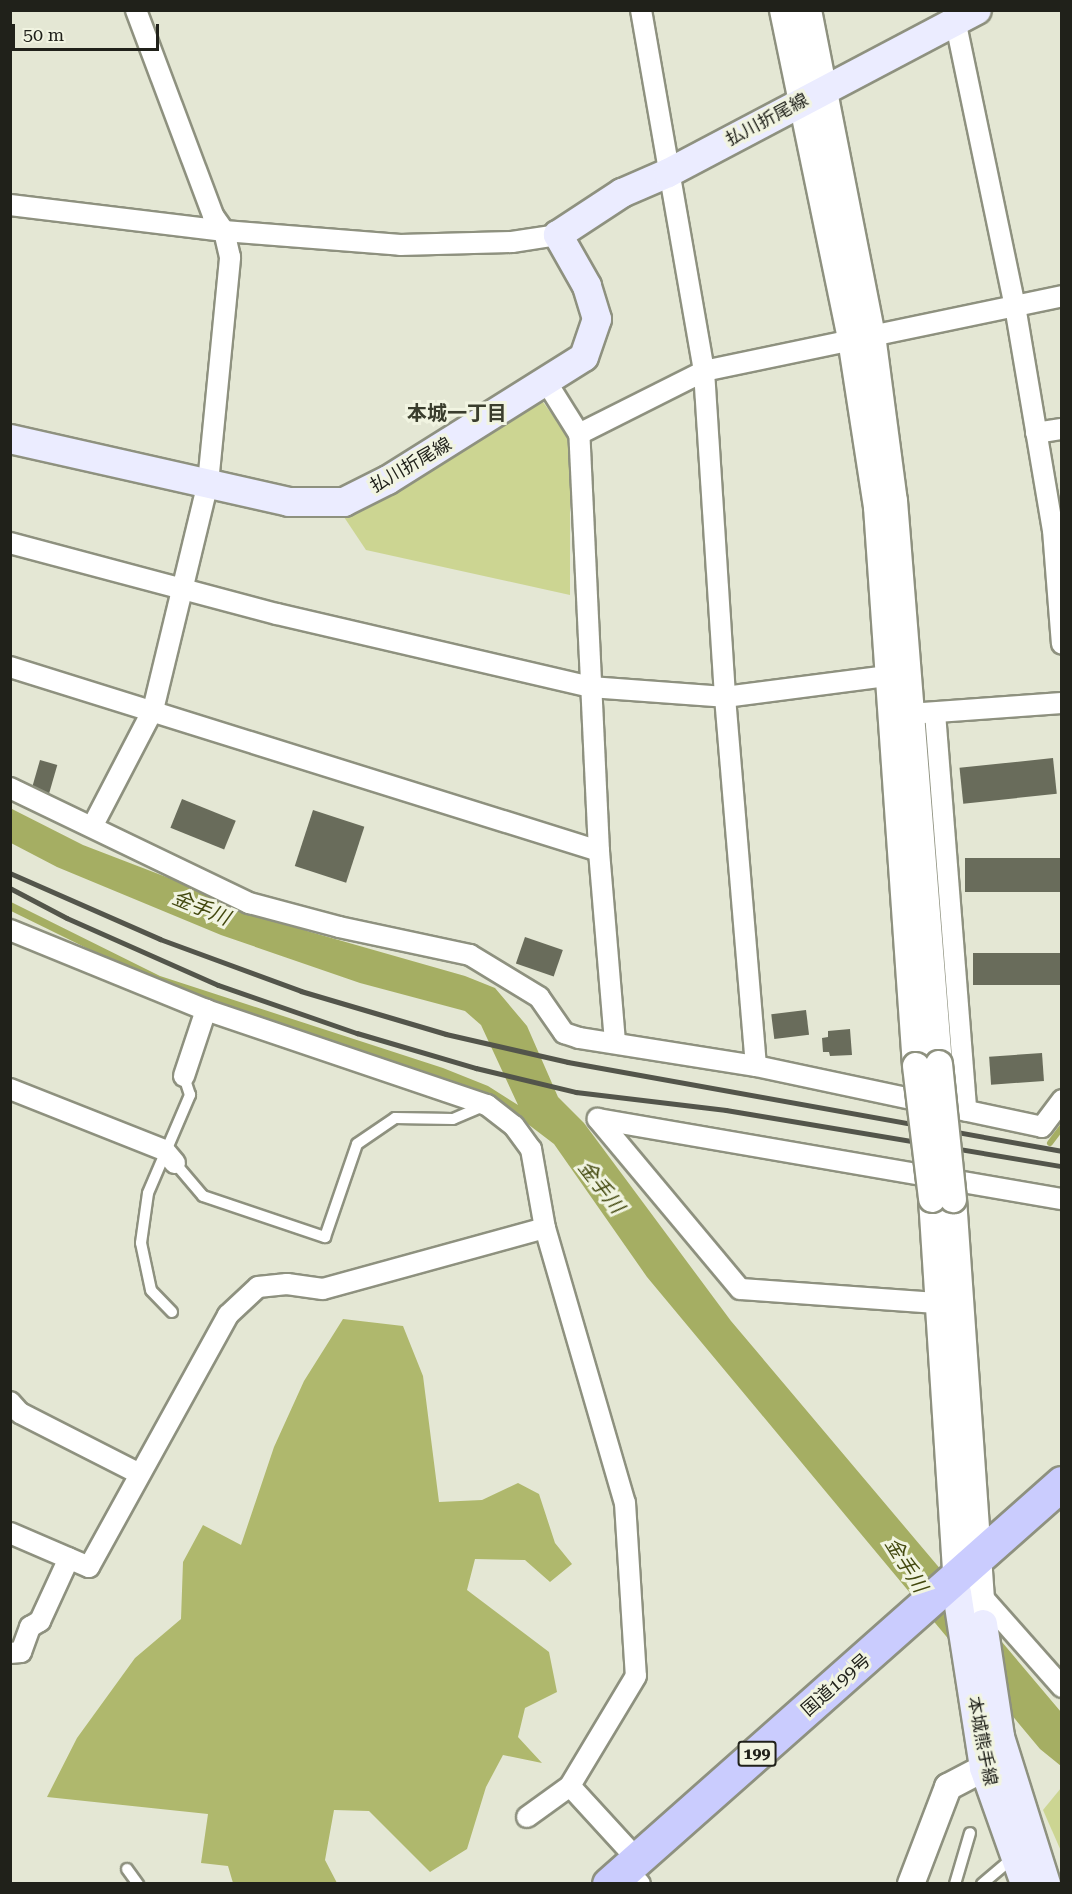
<!DOCTYPE html>
<html>
<head>
<meta charset="utf-8">
<style>
  body { margin:0 }
  #map { position:relative; width:1072px; height:1894px; overflow:hidden; background:#e4e7d4; font-family:"Roboto Serif","Noto Sans JP",serif }
  div>[style] { position:absolute }
  [style*='--x'] { left:calc(var(--x)*1px); top:calc(var(--y)*1px); width:calc(var(--w)*1px); rotate:calc(var(--a)*1deg) }
  .green>* { inset:0; background:#ccd592 }
  .forest>* { inset:0; background:#afb86d }
  .water>* { inset:0; background:#a5ae63 }
  .stream>* { height:6px; margin:-3px; padding:0 3px; transform-origin:3px; border-radius:3px; background:#a5ae63 }
  .building>* { inset:0; background:#696c5b; transform-origin:0 0 }
  .roads { filter:drop-shadow(2px 0 #8e917f) drop-shadow(-2px 0 #8e917f) drop-shadow(0 2px #8e917f) drop-shadow(0 -2px #8e917f) }
  .service>* { height:10px; margin:-5px; padding:0 5px; transform-origin:5px; border-radius:5px; background:#fff }
  .minor>* { height:20px; margin:-10px; padding:0 10px; transform-origin:10px; border-radius:10px; background:#fff }
  .tertiary>* { height:26px; margin:-13px; padding:0 13px; transform-origin:13px; border-radius:13px; background:#fff }
  .secondary>* { height:28px; margin:-14px; padding:0 14px; transform-origin:14px; border-radius:14px; background:#ebecff }
  .trunk>* { height:33px; margin:-16.5px; padding:0 16.5px; transform-origin:16.5px; border-radius:16.5px; background:#caccfe }
  .rail>* { height:4.5px; margin:-2.25px; padding:0 2.25px; transform-origin:2.25px; border-radius:2.25px; background:#53554b }
  .bridges { filter:drop-shadow(2px 0 #8e917f) drop-shadow(-2px 0 #8e917f) drop-shadow(0 2px #8e917f) drop-shadow(0 -2px #8e917f) }
  .tertiary-bridge>* { height:26px; margin:-13px; padding:0 13px; transform-origin:13px; border-radius:13px; background:#fff }
  span { translate:-50% -50%; white-space:nowrap; text-align:center; line-height:1.15; -webkit-text-stroke:6px #f1f4e1; paint-order:stroke }
  .shield-label span { padding:2px 4px; background:#f1f4e1; border:2px solid; border-radius:4px; -webkit-text-stroke-width:0 }
  .shield-label { font-size:16px; color:#20211a; font-weight:700 }
  .street-label { font-size:18px; color:#20211a }
  .neighbourhood-label { font-size:20px; color:#3a3d2d; font-weight:700 }
  .water-label { font-size:20px; color:#42480e; font-style:italic }
  .frame { position:absolute; inset:0; border:12px solid #20211a; pointer-events:none }
  .scale { position:absolute; left:12px; top:24px; width:147px; height:27px; box-sizing:border-box; border:3px solid #20211a; border-top:0; padding-left:8px; font-size:18px; line-height:21px; white-space:nowrap; color:#20211a; -webkit-text-stroke:4px #f1f4e1; paint-order:stroke }
</style>
</head>
<body>
<div id="map">
  <div class="green">
    <i style="clip-path:polygon(540px 398px,570px 439px,570px 595px,366px 550px,342px 514px)"></i>
    <i style="clip-path:polygon(1061px 1788px,1061px 1851px,1043px 1810px)"></i>
  </div>
  <div class="forest">
    <i style="clip-path:polygon(343px 1319px,403px 1326px,423px 1376px,439px 1502px,482px 1500px,518px 1483px,539px 1494px,555px 1543px,572px 1564px,550px 1582px,525px 1560px,475px 1559px,467px 1590px,549px 1652px,557px 1692px,525px 1708px,518px 1737px,542px 1763px,503px 1755px,486px 1787px,467px 1849px,430px 1872px,369px 1811px,334px 1810px,325px 1860px,337px 1883px,233px 1883px,228px 1866px,201px 1863px,208px 1814px,47px 1797px,77px 1738px,135px 1658px,181px 1619px,183px 1562px,203px 1525px,241px 1545px,274px 1447px,304px 1381px)"></i>
  </div>
  <div class="water">
    <i style="clip-path:polygon(10px 808px,83px 845px,307px 931px,465px 976px,495px 988px,527px 1026px,558px 1097px,584px 1123px,731px 1321px,1061px 1712px,1061px 1766px,1040px 1749px,647px 1277px,554px 1144px,487px 1093px,170px 989px,11px 911px,11px 902px,160px 976px,443px 1068px,488px 1086px,518px 1105px,481px 1025px,465px 1011px,360px 983px,221px 935px,57px 867px,11px 843px)"></i>
  </div>
  <div class="stream">
    <i style="--x:1050;--y:1143;--w:20;--a:-53"></i>
  </div>
  <div class="building">
    <i style="left:1053px;top:758px;width:36px;height:94px;rotate:84deg"></i>
    <i style="left:40px;top:760px;width:18px;height:30px;rotate:16deg"></i>
    <i style="left:182px;top:799px;width:58px;height:31px;rotate:22deg"></i>
    <i style="left:313px;top:810px;width:54px;height:59px;rotate:18deg"></i>
    <i style="left:1062px;top:858px;width:34px;height:97px;rotate:90deg"></i>
    <i style="left:525px;top:937px;width:40px;height:28px;rotate:19deg"></i>
    <i style="left:1062px;top:953px;width:32px;height:89px;rotate:90deg"></i>
    <i style="left:806px;top:1010px;width:25px;height:35px;rotate:83deg"></i>
    <i style="clip-path:polygon(850px 1029px,852px 1055px,830px 1056px,829px 1052px,823px 1052px,822px 1038px,828px 1037px,828px 1031px)"></i>
    <i style="left:1042px;top:1053px;width:28px;height:53px;rotate:86deg"></i>
  </div>
  <div class="roads">
    <div class="service">
      <i style="--x:175;--y:1163;--w:43;--a:49.7"></i>
      <i style="--x:203;--y:1196;--w:129;--a:18.6"></i>
      <i style="--x:325;--y:1237;--w:98;--a:-71"></i>
      <i style="--x:357;--y:1144;--w:46;--a:-34.4"></i>
      <i style="--x:395;--y:1118;--w:58;--a:1"></i>
      <i style="--x:453;--y:1119;--w:34;--a:-23"></i>
      <i style="--x:172;--y:1312;--w:30;--a:-134"></i>
      <i style="--x:151;--y:1290;--w:48;--a:-102"></i>
      <i style="--x:141;--y:1243;--w:50;--a:-82"></i>
      <i style="--x:148;--y:1193;--w:107;--a:-66.8"></i>
      <i style="--x:190;--y:1095;--w:20;--a:-108"></i>
      <i style="--x:127;--y:1869;--w:19;--a:54"></i>
      <i style="--x:955;--y:1884;--w:53;--a:-73.6"></i>
      <i style="--x:982;--y:1884;--w:42;--a:-40.2"></i>
    </div>
    <div class="minor">
      <i style="--x:641;--y:10;--w:366;--a:80.1"></i>
      <i style="--x:704;--y:371;--w:327;--a:86.3"></i>
      <i style="--x:725;--y:697;--w:370;--a:85.2"></i>
      <i style="--x:953;--y:10;--w:302;--a:78.2"></i>
      <i style="--x:1015;--y:306;--w:227;--a:80.4"></i>
      <i style="--x:1053;--y:530;--w:114;--a:85.5"></i>
      <i style="--x:10;--y:205;--w:216;--a:6.9"></i>
      <i style="--x:224;--y:231;--w:177;--a:4.5"></i>
      <i style="--x:400;--y:245;--w:112;--a:-1.5"></i>
      <i style="--x:512;--y:242;--w:47;--a:-8.7"></i>
      <i style="--x:547;--y:383;--w:60;--a:57.9"></i>
      <i style="--x:1036;--y:433;--w:26;--a:-9"></i>
      <i style="--x:10;--y:543;--w:276;--a:14.9"></i>
      <i style="--x:277;--y:614;--w:321;--a:13.1"></i>
      <i style="--x:590;--y:687;--w:135;--a:4.2"></i>
      <i style="--x:725;--y:697;--w:178;--a:-7.4"></i>
      <i style="--x:10;--y:667;--w:617;--a:17.35"></i>
      <i style="--x:923;--y:713;--w:139;--a:-4.1"></i>
      <i style="--x:935;--y:713;--w:399;--a:85.5"></i>
      <i style="--x:10;--y:788;--w:265;--a:25.7"></i>
      <i style="--x:249;--y:903;--w:93;--a:14.9"></i>
      <i style="--x:339;--y:927;--w:134;--a:12.1"></i>
      <i style="--x:470;--y:955;--w:81;--a:31.3"></i>
      <i style="--x:539;--y:997;--w:44;--a:55.2"></i>
      <i style="--x:564;--y:1033;--w:16;--a:18"></i>
      <i style="--x:579;--y:1038;--w:179;--a:9"></i>
      <i style="--x:756;--y:1066;--w:292;--a:12"></i>
      <i style="--x:1042;--y:1127;--w:34;--a:-53"></i>
      <i style="--x:92;--y:827;--w:132;--a:-62.5"></i>
      <i style="--x:153;--y:710;--w:234;--a:-76.4"></i>
      <i style="--x:208;--y:483;--w:227;--a:-84.4"></i>
      <i style="--x:230;--y:257;--w:27;--a:-103"></i>
      <i style="--x:224;--y:231;--w:19;--a:-125"></i>
      <i style="--x:213;--y:215;--w:219;--a:-110.6"></i>
      <i style="--x:10;--y:930;--w:212;--a:22.2"></i>
      <i style="--x:206;--y:1010;--w:297;--a:18.7"></i>
      <i style="--x:487;--y:1105;--w:34;--a:38"></i>
      <i style="--x:514;--y:1126;--w:29;--a:54"></i>
      <i style="--x:531;--y:1149;--w:80;--a:80"></i>
      <i style="--x:545;--y:1228;--w:286;--a:73.8"></i>
      <i style="--x:625;--y:1503;--w:173;--a:86.4"></i>
      <i style="--x:636;--y:1676;--w:128;--a:121"></i>
      <i style="--x:570;--y:1786;--w:99;--a:47.5"></i>
      <i style="--x:615;--y:1042;--w:192;--a:-94.8"></i>
      <i style="--x:599;--y:851;--w:417;--a:-92.7"></i>
      <i style="--x:579;--y:434;--w:140;--a:-26.7"></i>
      <i style="--x:704;--y:371;--w:366;--a:-11.8"></i>
      <i style="--x:184;--y:1076;--w:70;--a:-71.6"></i>
      <i style="--x:10;--y:1089;--w:166;--a:21.6"></i>
      <i style="--x:164;--y:1150;--w:17;--a:50"></i>
      <i style="--x:937;--y:1303;--w:197;--a:-175.9"></i>
      <i style="--x:740;--y:1289;--w:222;--a:-129.9"></i>
      <i style="--x:598;--y:1119;--w:471;--a:9.8"></i>
      <i style="--x:10;--y:1402;--w:15;--a:48"></i>
      <i style="--x:20;--y:1413;--w:132;--a:27"></i>
      <i style="--x:10;--y:1533;--w:86;--a:23.3"></i>
      <i style="--x:89;--y:1567;--w:288;--a:-61.1"></i>
      <i style="--x:228;--y:1315;--w:41;--a:-43"></i>
      <i style="--x:258;--y:1287;--w:29;--a:-6"></i>
      <i style="--x:287;--y:1284;--w:36;--a:8"></i>
      <i style="--x:323;--y:1289;--w:230;--a:-15.4"></i>
      <i style="--x:978;--y:1592;--w:127;--a:48.5"></i>
      <i style="--x:10;--y:1653;--w:11;--a:-5"></i>
      <i style="--x:21;--y:1652;--w:27;--a:-70"></i>
      <i style="--x:30;--y:1627;--w:12;--a:-31"></i>
      <i style="--x:40;--y:1621;--w:69;--a:-65.3"></i>
      <i style="--x:527;--y:1817;--w:53;--a:-35.8"></i>
      <i style="--x:625;--y:1869;--w:21;--a:45"></i>
    </div>
    <div class="tertiary">
      <i style="--x:783;--y:10;--w:336;--a:78.3"></i>
      <i style="--x:851;--y:339;--w:170;--a:81.2"></i>
      <i style="--x:877;--y:507;--w:560;--a:86.01"></i>
      <i style="--x:808;--y:10;--w:331;--a:78.9"></i>
      <i style="--x:872;--y:335;--w:167;--a:82.5"></i>
      <i style="--x:894;--y:501;--w:565;--a:85.43"></i>
      <i style="--x:932;--y:1199;--w:392;--a:86.3"></i>
      <i style="--x:953;--y:1199;--w:426;--a:86"></i>
      <i style="--x:911;--y:1884;--w:104;--a:-69.1"></i>
      <i style="--x:948;--y:1787;--w:41;--a:-27.8"></i>
    </div>
    <div class="secondary">
      <i style="--x:10;--y:439;--w:286;--a:12.7"></i>
      <i style="--x:289;--y:502;--w:55;--a:0"></i>
      <i style="--x:344;--y:502;--w:49;--a:-26.6"></i>
      <i style="--x:388;--y:480;--w:231;--a:-32.1"></i>
      <i style="--x:584;--y:357;--w:40;--a:-71.1"></i>
      <i style="--x:597;--y:319;--w:34;--a:-107"></i>
      <i style="--x:587;--y:286;--w:59;--a:-119.6"></i>
      <i style="--x:558;--y:235;--w:77;--a:-33.3"></i>
      <i style="--x:622;--y:193;--w:50;--a:-23.5"></i>
      <i style="--x:668;--y:173;--w:349;--a:-27.8"></i>
      <i style="--x:957;--y:1593;--w:177;--a:81.2"></i>
      <i style="--x:984;--y:1768;--w:123;--a:70.5"></i>
      <i style="--x:983;--y:1624;--w:114;--a:81.4"></i>
      <i style="--x:1000;--y:1737;--w:154;--a:72.6"></i>
    </div>
    <div class="trunk">
      <i style="--x:609;--y:1884;--w:605;--a:-41.52"></i>
    </div>
  </div>
  <div class="rail">
    <i style="--x:10;--y:873;--w:164;--a:23.7"></i>
    <i style="--x:160;--y:939;--w:150;--a:20.2"></i>
    <i style="--x:301;--y:991;--w:151;--a:16.5"></i>
    <i style="--x:446;--y:1034;--w:125;--a:12.9"></i>
    <i style="--x:568;--y:1062;--w:502;--a:10.21"></i>
    <i style="--x:10;--y:888;--w:64;--a:27.8"></i>
    <i style="--x:67;--y:918;--w:165;--a:23.9"></i>
    <i style="--x:218;--y:985;--w:147;--a:19.1"></i>
    <i style="--x:357;--y:1033;--w:124;--a:16.4"></i>
    <i style="--x:476;--y:1068;--w:103;--a:13.5"></i>
    <i style="--x:576;--y:1092;--w:151;--a:6.8"></i>
    <i style="--x:726;--y:1110;--w:341;--a:9.5"></i>
  </div>
  <div class="bridges">
    <div class="tertiary-bridge">
      <i style="--x:939;--y:1064;--w:136;--a:84.1"></i>
      <i style="--x:916;--y:1066;--w:134;--a:83.1"></i>
    </div>
  </div>
  <div class="shield-label">
    <span style="left:757px;top:1754px">199</span>
  </div>
  <div class="street-label">
    <span style="left:767px;top:120px;rotate:-28deg">払川折尾線</span>
    <span style="left:411px;top:465px;rotate:-30deg">払川折尾線</span>
    <span style="left:836px;top:1685px;rotate:-41deg">国道199号</span>
    <span style="left:982px;top:1741px;rotate:79deg">本城熊手線</span>
  </div>
  <div class="neighbourhood-label">
    <span style="left:457px;top:413px">本城一丁目</span>
  </div>
  <div class="water-label">
    <span style="left:201px;top:908px;rotate:22deg">金手川</span>
    <span style="left:601px;top:1187px;rotate:52deg">金手川</span>
    <span style="left:906px;top:1565px;rotate:58deg">金手川</span>
  </div>
  <div class="frame"></div>
  <div class="scale">50 m</div>
</div>
</body>
</html>
